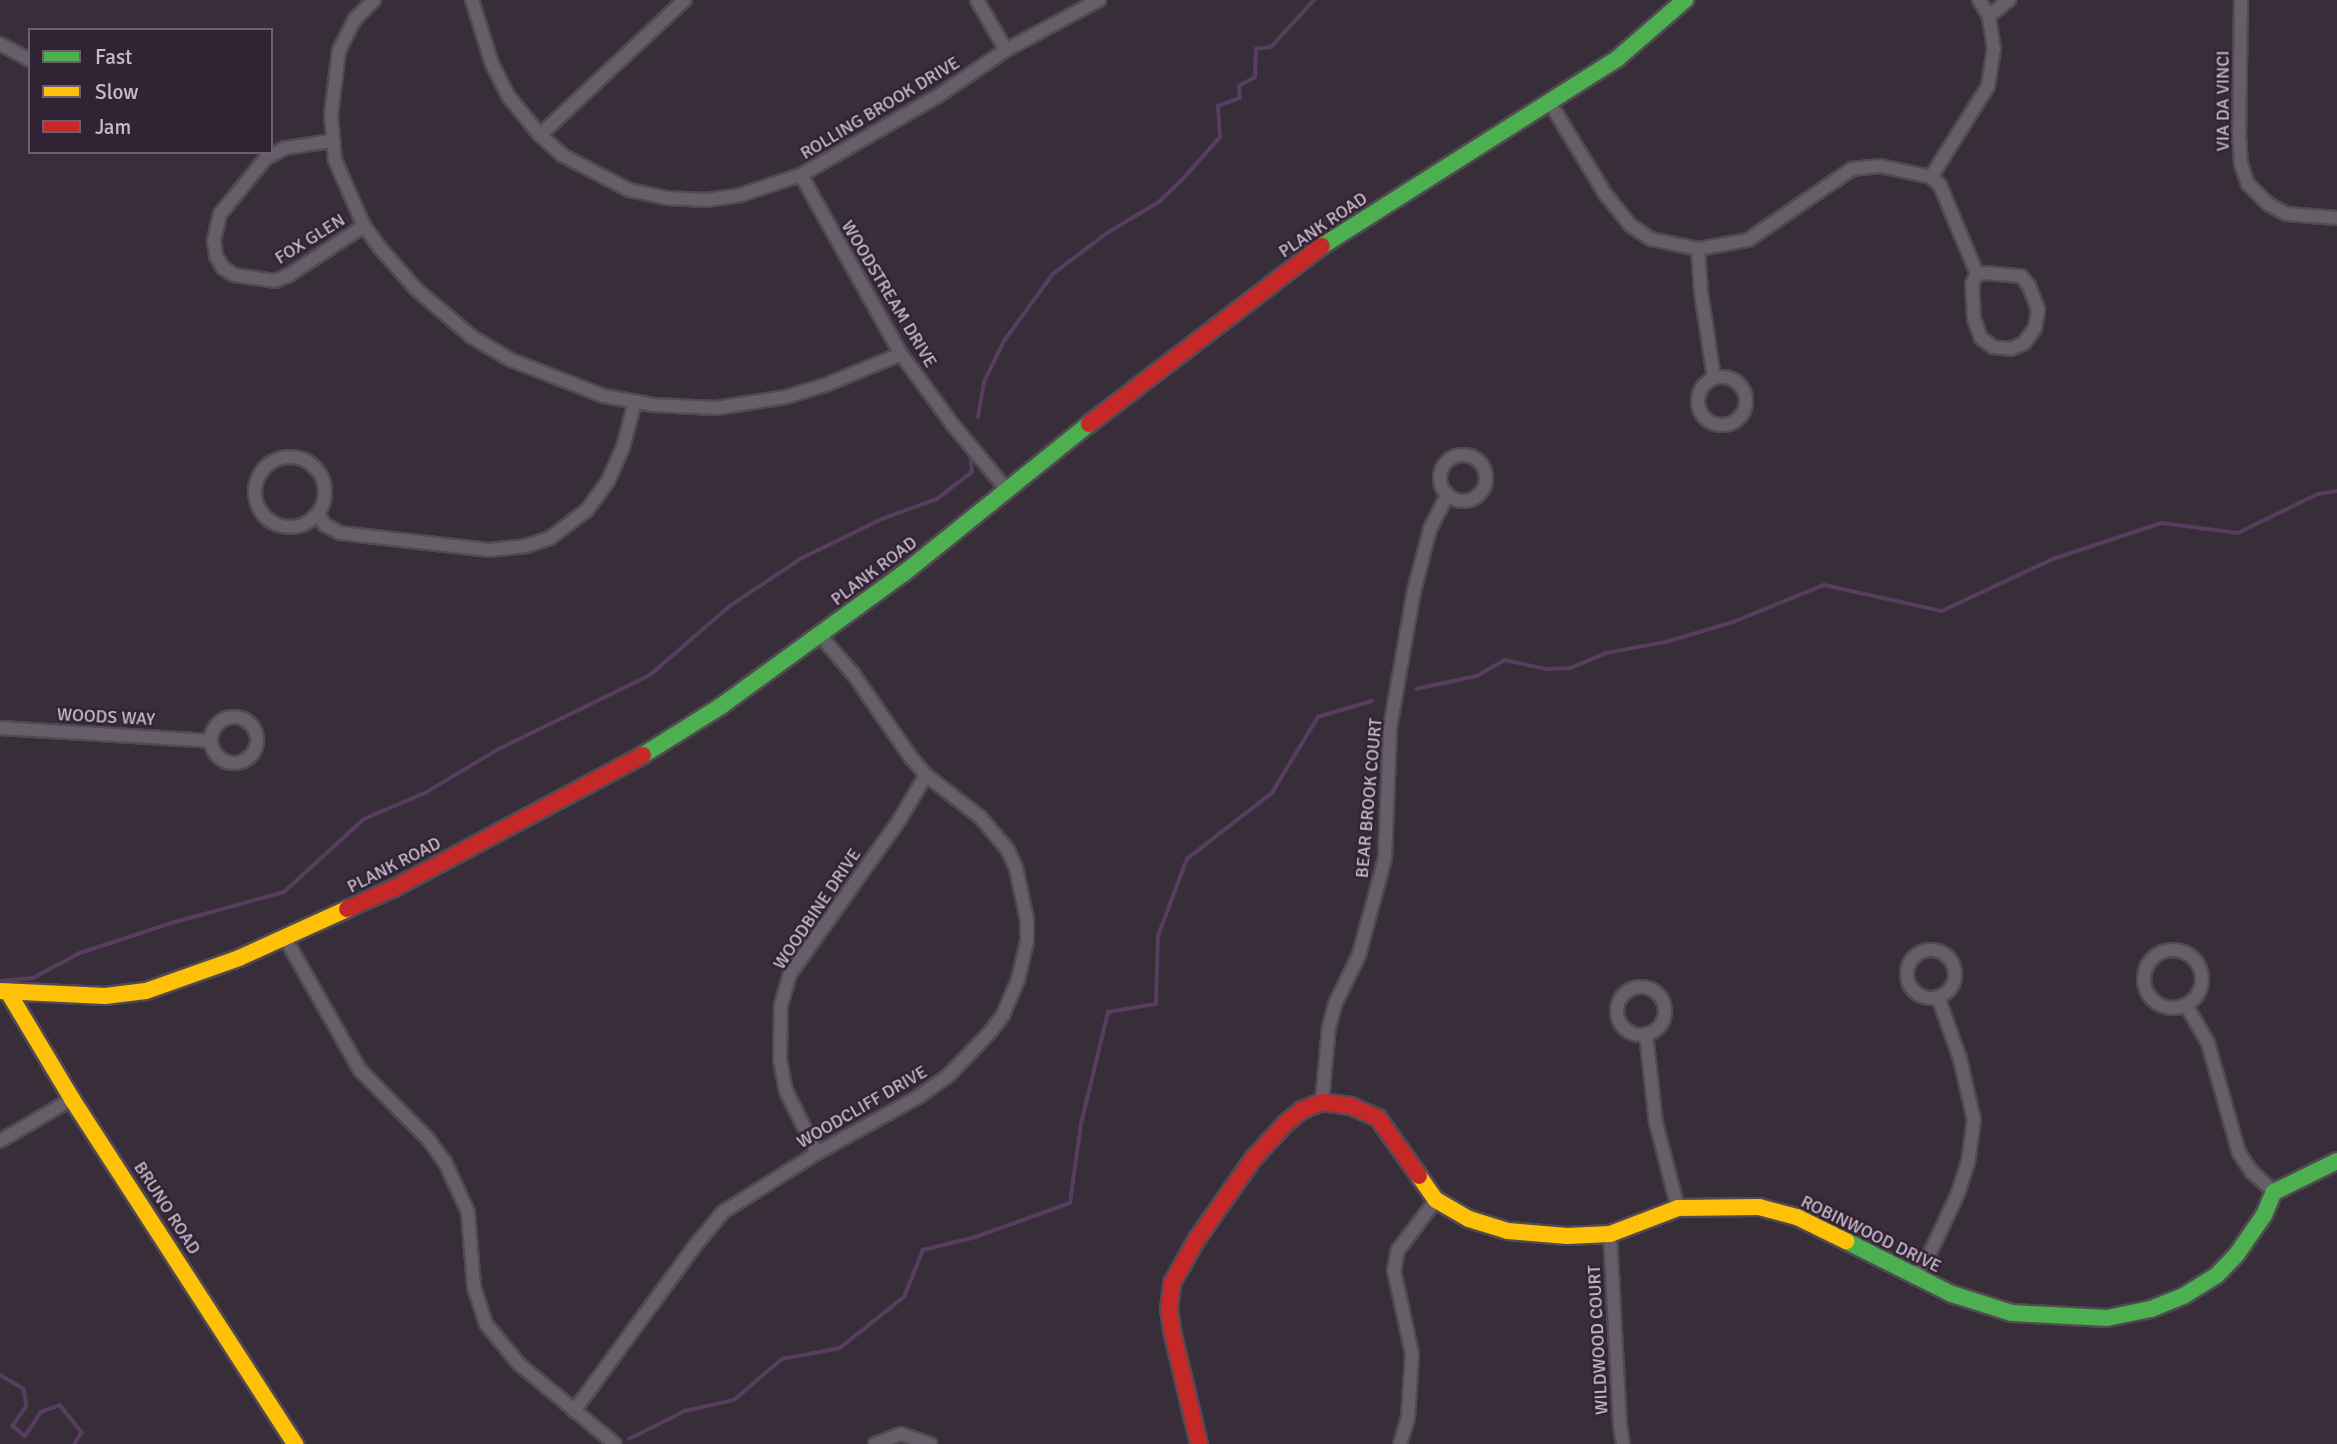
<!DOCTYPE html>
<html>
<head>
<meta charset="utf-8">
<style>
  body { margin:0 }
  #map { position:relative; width:2337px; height:1444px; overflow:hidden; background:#382e3a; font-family:Signika,sans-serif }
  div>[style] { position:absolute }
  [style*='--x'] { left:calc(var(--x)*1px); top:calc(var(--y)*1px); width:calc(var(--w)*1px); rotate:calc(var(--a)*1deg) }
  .stream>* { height:3.5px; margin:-1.75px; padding:0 1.75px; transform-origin:1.75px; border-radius:1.75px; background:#593d60 }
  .roads { filter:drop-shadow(2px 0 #514a52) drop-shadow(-2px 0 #514a52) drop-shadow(0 2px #514a52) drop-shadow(0 -2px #514a52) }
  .street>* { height:12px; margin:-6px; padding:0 6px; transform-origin:6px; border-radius:6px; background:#665e68 }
  .street>.ring { margin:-6px; padding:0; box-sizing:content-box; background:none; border:12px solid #665e68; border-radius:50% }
  .fast>* { height:16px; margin:-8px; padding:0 8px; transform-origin:8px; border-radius:8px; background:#4caf50 }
  .slow>* { height:16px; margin:-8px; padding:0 8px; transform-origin:8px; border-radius:8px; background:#ffc107 }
  .jam>* { height:16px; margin:-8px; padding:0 8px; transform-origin:8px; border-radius:8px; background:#c62828 }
  span { translate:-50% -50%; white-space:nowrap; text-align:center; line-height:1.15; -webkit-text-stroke:5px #312234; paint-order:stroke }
  .street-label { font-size:18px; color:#c7bac9 }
  .legend { position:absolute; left:28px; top:28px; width:245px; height:126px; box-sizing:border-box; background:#312234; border:2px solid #6d5f70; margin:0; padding:9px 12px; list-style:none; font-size:21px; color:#c7bac9 }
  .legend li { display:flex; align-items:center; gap:14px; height:35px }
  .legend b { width:35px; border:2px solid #6d5f70 }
</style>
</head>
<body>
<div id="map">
  <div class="stream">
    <i style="--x:978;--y:417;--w:36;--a:-80"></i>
    <i style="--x:984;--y:382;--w:46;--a:-64"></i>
    <i style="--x:1004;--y:341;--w:83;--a:-53.8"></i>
    <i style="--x:1053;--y:274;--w:68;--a:-37.2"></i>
    <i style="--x:1107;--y:233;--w:61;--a:-30.8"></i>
    <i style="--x:1159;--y:202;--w:35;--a:-44"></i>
    <i style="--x:1184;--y:178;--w:55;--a:-48.7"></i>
    <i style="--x:1220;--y:137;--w:31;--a:-94"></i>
    <i style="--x:1218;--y:106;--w:23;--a:-20"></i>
    <i style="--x:1240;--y:98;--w:12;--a:-95"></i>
    <i style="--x:1239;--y:86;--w:18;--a:-29"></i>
    <i style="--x:1255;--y:77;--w:28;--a:-88"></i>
    <i style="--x:1256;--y:49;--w:15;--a:-8"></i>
    <i style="--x:1271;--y:47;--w:64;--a:-47.5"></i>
    <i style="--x:1416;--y:689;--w:62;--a:-12"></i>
    <i style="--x:1477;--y:676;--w:32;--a:-30"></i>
    <i style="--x:1505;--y:660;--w:42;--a:12.4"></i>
    <i style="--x:1546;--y:669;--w:25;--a:-2"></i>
    <i style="--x:1571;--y:668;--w:38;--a:-23"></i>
    <i style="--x:1606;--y:653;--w:61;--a:-10.4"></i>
    <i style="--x:1666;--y:642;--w:70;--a:-16.6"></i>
    <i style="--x:1733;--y:622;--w:98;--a:-22.1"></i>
    <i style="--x:1824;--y:585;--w:121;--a:12.4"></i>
    <i style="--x:1942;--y:611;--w:123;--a:-25.1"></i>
    <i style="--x:2053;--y:559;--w:115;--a:-18.3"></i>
    <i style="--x:2162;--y:523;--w:77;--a:7.5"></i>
    <i style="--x:2238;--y:533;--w:89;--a:-26"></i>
    <i style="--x:2318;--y:494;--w:19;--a:-9"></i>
    <i style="--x:0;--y:981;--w:33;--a:-5"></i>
    <i style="--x:33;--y:978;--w:53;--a:-28"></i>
    <i style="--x:80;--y:953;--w:93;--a:-18.2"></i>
    <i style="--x:168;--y:924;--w:120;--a:-15.4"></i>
    <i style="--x:284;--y:892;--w:108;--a:-42.4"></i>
    <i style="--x:364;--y:819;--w:66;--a:-23.1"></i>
    <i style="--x:425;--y:793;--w:84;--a:-30.8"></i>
    <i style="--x:497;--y:750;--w:170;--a:-26.1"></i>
    <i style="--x:650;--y:675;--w:106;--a:-40.8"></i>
    <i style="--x:730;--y:606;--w:87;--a:-33.7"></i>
    <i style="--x:802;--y:558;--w:89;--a:-26"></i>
    <i style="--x:882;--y:519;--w:59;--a:-20"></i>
    <i style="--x:937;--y:499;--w:44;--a:-37.6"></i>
    <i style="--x:972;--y:472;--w:12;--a:-95"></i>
    <i style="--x:0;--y:1375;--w:28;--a:30"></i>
    <i style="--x:24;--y:1389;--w:17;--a:80"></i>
    <i style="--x:27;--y:1406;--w:24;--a:125"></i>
    <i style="--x:13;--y:1426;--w:16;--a:40"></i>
    <i style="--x:25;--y:1436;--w:29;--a:-56"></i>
    <i style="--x:41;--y:1412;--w:20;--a:-20"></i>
    <i style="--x:60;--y:1405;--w:35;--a:51"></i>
    <i style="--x:82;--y:1432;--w:14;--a:120"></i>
    <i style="--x:629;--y:1439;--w:63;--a:-26.6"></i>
    <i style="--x:685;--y:1411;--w:50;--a:-12.7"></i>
    <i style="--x:734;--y:1400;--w:63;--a:-40.5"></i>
    <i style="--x:782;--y:1359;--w:59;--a:-10.7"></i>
    <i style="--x:840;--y:1348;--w:82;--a:-38.6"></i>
    <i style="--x:904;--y:1297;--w:51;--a:-68"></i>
    <i style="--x:923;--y:1250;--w:55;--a:-13.8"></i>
    <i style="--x:976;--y:1237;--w:100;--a:-19.9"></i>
    <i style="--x:1070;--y:1203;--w:80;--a:-82.1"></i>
    <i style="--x:1081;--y:1124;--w:115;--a:-76.4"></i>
    <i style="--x:1108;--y:1012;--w:49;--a:-9.5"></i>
    <i style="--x:1156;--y:1004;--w:68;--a:-88.3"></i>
    <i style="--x:1158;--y:936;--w:82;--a:-69.4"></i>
    <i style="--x:1187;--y:859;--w:108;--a:-37.8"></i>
    <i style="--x:1272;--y:793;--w:89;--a:-58.8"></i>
    <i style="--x:1318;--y:717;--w:56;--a:-16.5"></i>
  </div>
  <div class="roads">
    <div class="street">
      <i style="--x:374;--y:0;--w:27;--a:135"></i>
      <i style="--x:355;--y:19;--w:35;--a:117"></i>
      <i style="--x:339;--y:50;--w:65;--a:97"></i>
      <i style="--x:331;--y:115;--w:45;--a:84.9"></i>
      <i style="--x:335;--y:160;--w:72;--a:66.3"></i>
      <i style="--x:364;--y:226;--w:29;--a:54"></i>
      <i style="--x:381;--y:249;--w:53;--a:48.8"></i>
      <i style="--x:416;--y:289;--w:74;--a:40.6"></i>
      <i style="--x:472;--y:337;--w:45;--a:30.5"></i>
      <i style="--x:511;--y:360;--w:100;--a:21.2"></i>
      <i style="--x:604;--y:396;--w:50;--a:10.4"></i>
      <i style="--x:653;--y:405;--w:63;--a:2.7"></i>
      <i style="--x:716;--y:408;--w:71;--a:-8.9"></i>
      <i style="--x:786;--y:397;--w:39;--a:-17"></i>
      <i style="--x:823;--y:386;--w:84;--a:-22.3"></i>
      <i style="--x:472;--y:0;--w:67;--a:72.6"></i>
      <i style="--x:492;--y:64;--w:37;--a:63"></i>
      <i style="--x:509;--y:97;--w:49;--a:50.8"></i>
      <i style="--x:540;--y:135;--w:30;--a:42"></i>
      <i style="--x:562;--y:155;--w:76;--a:27.6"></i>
      <i style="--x:629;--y:190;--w:39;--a:12"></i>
      <i style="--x:667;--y:198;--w:39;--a:3"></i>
      <i style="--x:706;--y:200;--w:34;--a:-8"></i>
      <i style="--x:740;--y:195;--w:64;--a:-18.2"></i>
      <i style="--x:801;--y:175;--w:158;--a:-30"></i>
      <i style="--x:938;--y:96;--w:82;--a:-34.1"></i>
      <i style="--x:1006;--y:50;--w:106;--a:-28.3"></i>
      <i style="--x:977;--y:0;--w:58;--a:59.9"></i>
      <i style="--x:2241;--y:0;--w:135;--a:90.8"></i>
      <i style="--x:2239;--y:135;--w:29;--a:86"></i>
      <i style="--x:2241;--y:164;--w:21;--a:71"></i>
      <i style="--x:2248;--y:184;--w:28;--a:45"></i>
      <i style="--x:2268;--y:204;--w:21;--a:28"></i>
      <i style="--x:2287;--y:214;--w:50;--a:4.6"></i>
      <i style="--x:1989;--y:16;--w:26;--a:-39"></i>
      <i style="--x:0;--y:44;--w:34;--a:28"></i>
      <i style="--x:1550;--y:103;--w:108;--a:58.7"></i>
      <i style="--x:1606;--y:195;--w:38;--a:51"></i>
      <i style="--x:1630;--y:225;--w:25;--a:34"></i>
      <i style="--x:1651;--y:239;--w:48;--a:12"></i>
      <i style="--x:1698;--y:249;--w:51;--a:-10.2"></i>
      <i style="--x:1748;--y:240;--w:126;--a:-34.3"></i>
      <i style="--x:1852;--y:169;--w:28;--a:-6"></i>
      <i style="--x:1880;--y:166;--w:52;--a:12.2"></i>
      <i style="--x:1931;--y:177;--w:12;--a:42"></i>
      <i style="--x:1940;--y:185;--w:96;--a:67.4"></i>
      <i style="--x:540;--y:135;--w:198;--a:-43"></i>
      <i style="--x:331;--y:141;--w:47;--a:171.3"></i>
      <i style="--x:285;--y:148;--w:21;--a:152"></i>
      <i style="--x:266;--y:158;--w:72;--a:129.4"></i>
      <i style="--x:220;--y:214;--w:28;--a:103"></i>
      <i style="--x:214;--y:241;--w:15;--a:82"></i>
      <i style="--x:216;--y:256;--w:14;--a:60"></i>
      <i style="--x:223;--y:268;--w:13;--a:32"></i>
      <i style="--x:234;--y:275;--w:41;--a:8.3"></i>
      <i style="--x:275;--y:281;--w:15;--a:-23"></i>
      <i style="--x:289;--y:275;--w:90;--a:-33.2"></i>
      <i style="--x:801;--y:175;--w:205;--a:60.8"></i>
      <i style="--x:901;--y:354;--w:88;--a:53.8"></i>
      <i style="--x:953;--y:425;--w:86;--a:50.2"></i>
      <i style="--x:1931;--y:177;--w:107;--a:-57.9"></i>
      <i style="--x:1988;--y:86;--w:37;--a:-81"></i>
      <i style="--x:1994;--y:49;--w:33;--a:-99"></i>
      <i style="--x:1989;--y:16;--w:19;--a:-122"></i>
      <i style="--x:1698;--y:249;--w:43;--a:86"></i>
      <i style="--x:1701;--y:292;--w:87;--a:81.4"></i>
      <i style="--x:1985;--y:273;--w:36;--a:5"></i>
      <i style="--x:2021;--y:276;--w:13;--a:51"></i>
      <i style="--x:2029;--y:286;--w:26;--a:69"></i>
      <i style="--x:2038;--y:310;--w:18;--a:99"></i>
      <i style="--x:2035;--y:328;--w:19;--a:126"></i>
      <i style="--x:2024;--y:343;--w:14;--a:155"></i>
      <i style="--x:2011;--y:349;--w:18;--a:-174"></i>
      <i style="--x:1993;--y:347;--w:15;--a:-143"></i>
      <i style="--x:1981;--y:338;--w:20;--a:-110"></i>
      <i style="--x:1974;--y:319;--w:35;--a:-93"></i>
      <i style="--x:1972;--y:284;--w:11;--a:-63"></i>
      <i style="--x:1977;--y:274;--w:8;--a:-7"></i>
      <i class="ring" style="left:1698px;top:377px;width:36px;height:36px"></i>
      <i class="ring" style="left:1440px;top:455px;width:34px;height:34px"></i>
      <i class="ring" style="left:255px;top:457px;width:58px;height:58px"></i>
      <i style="--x:318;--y:514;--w:13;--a:58"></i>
      <i style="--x:325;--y:525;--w:17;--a:28"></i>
      <i style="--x:340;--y:533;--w:150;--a:6.5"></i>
      <i style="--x:489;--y:550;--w:37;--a:-6"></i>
      <i style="--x:526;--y:546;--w:25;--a:-18"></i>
      <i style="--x:550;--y:538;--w:46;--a:-37.1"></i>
      <i style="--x:587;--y:510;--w:36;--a:-54"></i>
      <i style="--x:608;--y:481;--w:37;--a:-66"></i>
      <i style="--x:623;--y:447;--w:47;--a:-75.1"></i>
      <i class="ring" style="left:211px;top:717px;width:34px;height:34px"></i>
      <i style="--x:0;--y:728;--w:211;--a:3.5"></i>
      <i style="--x:285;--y:938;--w:152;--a:60.4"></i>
      <i style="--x:360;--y:1070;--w:97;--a:45.4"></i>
      <i style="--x:428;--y:1139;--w:29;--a:54"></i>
      <i style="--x:445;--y:1162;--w:55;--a:65.3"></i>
      <i style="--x:468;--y:1212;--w:75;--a:85.4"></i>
      <i style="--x:474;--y:1287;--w:39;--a:72"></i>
      <i style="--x:486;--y:1324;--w:52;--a:50.5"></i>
      <i style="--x:519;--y:1364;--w:125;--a:39.8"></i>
      <i class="ring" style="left:2144px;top:950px;width:46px;height:46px"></i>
      <i class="ring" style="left:1907px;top:950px;width:36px;height:36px"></i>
      <i class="ring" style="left:1617px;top:987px;width:36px;height:36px"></i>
      <i style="--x:2186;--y:1005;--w:44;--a:59.9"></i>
      <i style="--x:2208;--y:1043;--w:114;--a:74.3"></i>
      <i style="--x:2239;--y:1153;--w:23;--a:56"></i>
      <i style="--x:2252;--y:1172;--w:30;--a:42"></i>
      <i style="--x:1646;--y:1034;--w:90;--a:83.6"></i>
      <i style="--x:1656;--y:1123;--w:88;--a:75.5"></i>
      <i style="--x:1322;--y:1102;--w:75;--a:-84.7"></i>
      <i style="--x:1329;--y:1027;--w:24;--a:-75"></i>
      <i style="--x:1335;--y:1004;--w:55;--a:-63.9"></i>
      <i style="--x:1359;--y:955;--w:100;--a:-75"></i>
      <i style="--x:1385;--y:858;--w:130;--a:-87.8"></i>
      <i style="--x:1390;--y:728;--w:139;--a:-80.1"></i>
      <i style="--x:1414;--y:591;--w:64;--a:-75.5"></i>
      <i style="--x:1430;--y:529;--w:39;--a:-63"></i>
      <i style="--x:0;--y:1141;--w:83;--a:-30.3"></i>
      <i style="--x:817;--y:1153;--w:69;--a:-116.6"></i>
      <i style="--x:786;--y:1091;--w:31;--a:-101"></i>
      <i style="--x:780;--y:1061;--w:56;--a:-89"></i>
      <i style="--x:781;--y:1005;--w:32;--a:-74"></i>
      <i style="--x:790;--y:974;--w:190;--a:-54.6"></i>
      <i style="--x:900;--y:819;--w:51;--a:-59.4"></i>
      <i style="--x:1610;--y:1234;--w:191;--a:87"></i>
      <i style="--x:1620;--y:1425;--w:19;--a:81"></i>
      <i style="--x:1914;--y:1278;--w:27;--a:-57"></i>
      <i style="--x:1929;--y:1255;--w:68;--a:-64.9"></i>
      <i style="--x:1958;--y:1193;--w:32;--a:-72"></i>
      <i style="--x:1968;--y:1163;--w:43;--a:-82.1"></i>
      <i style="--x:1974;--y:1120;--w:63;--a:-102.9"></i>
      <i style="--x:1960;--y:1059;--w:66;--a:-109.5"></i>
      <i style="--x:574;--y:1411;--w:203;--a:-53.8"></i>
      <i style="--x:694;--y:1247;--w:45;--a:-50.4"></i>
      <i style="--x:723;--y:1212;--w:111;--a:-32.1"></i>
      <i style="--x:817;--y:1153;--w:115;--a:-29"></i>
      <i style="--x:918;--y:1097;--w:38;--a:-35"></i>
      <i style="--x:949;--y:1075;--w:61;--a:-46.3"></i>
      <i style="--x:991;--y:1031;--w:20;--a:-53"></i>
      <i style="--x:1003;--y:1015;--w:38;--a:-67"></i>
      <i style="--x:1018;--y:980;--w:39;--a:-77"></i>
      <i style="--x:1027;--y:942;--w:22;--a:-90"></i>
      <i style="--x:1027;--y:920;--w:53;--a:-101.9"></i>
      <i style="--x:1016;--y:868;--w:20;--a:-114"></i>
      <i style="--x:1008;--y:850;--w:43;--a:-130.3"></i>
      <i style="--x:980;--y:817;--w:68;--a:-142.1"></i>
      <i style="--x:926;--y:775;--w:21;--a:-131"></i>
      <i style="--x:912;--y:759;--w:102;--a:-124.6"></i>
      <i style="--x:854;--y:675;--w:52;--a:-130.4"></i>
      <i style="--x:875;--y:1444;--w:28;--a:-21"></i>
      <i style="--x:901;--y:1434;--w:31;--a:19"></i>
      <i style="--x:1400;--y:1444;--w:27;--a:-73"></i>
      <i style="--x:1408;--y:1418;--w:64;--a:-86.4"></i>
      <i style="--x:1412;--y:1354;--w:86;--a:-102.1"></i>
      <i style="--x:1394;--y:1270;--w:20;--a:-79"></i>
      <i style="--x:1398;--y:1250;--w:63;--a:-52.8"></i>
    </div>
    <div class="fast">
      <i style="--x:1322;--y:246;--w:351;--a:-32.4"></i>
      <i style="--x:1618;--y:58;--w:89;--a:-40.9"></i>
      <i style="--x:643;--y:755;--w:92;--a:-32.1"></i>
      <i style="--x:721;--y:706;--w:225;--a:-36"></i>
      <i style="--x:903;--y:574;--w:239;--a:-38.9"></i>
      <i style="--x:1846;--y:1241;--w:119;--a:26.6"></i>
      <i style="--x:1952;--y:1294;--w:63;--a:17.6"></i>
      <i style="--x:2012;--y:1313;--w:95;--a:3"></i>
      <i style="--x:2107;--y:1318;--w:45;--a:-11.6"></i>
      <i style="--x:2151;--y:1309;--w:37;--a:-22"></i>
      <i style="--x:2185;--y:1295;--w:36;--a:-32"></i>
      <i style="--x:2216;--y:1276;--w:30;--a:-46"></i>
      <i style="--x:2237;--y:1254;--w:47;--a:-55.3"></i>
      <i style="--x:2264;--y:1215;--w:25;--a:-67"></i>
      <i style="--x:2274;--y:1192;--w:70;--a:-26.2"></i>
    </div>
    <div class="slow">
      <i style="--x:0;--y:991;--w:105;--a:2.7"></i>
      <i style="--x:105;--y:996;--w:41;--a:-7"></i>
      <i style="--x:146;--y:991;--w:99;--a:-19.5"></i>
      <i style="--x:239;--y:958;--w:119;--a:-24.4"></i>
      <i style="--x:8;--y:992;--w:125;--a:59.1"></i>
      <i style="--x:72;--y:1099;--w:411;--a:57.1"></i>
      <i style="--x:1419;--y:1176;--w:29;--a:55"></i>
      <i style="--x:1436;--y:1200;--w:38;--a:30"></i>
      <i style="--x:1469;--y:1219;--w:41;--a:17.1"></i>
      <i style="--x:1508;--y:1231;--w:59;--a:4.8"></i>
      <i style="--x:1567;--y:1236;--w:43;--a:-2.7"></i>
      <i style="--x:1610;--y:1234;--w:73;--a:-20.9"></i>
      <i style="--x:1678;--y:1208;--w:81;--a:-0.7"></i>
      <i style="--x:1759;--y:1207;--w:39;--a:15"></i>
      <i style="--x:1797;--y:1217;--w:55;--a:26.1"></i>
    </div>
    <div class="jam">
      <i style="--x:1089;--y:424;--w:293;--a:-37.4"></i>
      <i style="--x:347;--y:909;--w:54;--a:-24.2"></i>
      <i style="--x:396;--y:887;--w:280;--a:-28.1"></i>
      <i style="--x:1199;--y:1444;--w:112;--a:-103.4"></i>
      <i style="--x:1173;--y:1335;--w:26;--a:-99"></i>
      <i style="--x:1169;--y:1309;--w:26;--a:-83"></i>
      <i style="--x:1172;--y:1283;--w:51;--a:-60.4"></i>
      <i style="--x:1197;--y:1239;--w:98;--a:-55"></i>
      <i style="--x:1253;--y:1159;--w:49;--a:-47.5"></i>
      <i style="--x:1286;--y:1123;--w:21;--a:-39"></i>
      <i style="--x:1302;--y:1110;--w:22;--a:-22"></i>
      <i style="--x:1322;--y:1102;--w:29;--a:8"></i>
      <i style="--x:1351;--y:1106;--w:30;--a:24"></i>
      <i style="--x:1378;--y:1118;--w:71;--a:54.7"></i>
    </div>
  </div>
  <div class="street-label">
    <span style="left:2223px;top:101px;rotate:-90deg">VIA DA VINCI</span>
    <span style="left:880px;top:108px;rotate:-31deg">ROLLING BROOK DRIVE</span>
    <span style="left:1323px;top:225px;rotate:-34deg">PLANK ROAD</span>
    <span style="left:310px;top:239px;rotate:-32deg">FOX GLEN</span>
    <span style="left:889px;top:294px;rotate:59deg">WOODSTREAM DRIVE</span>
    <span style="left:874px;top:571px;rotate:-37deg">PLANK ROAD</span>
    <span style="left:106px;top:717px;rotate:3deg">WOODS WAY</span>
    <span style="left:1369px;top:798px;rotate:-85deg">BEAR BROOK COURT</span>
    <span style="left:394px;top:865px;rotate:-27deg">PLANK ROAD</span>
    <span style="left:817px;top:909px;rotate:-56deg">WOODBINE DRIVE</span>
    <span style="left:862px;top:1107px;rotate:-30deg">WOODCLIFF DRIVE</span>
    <span style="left:167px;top:1208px;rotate:57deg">BRUNO ROAD</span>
    <span style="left:1871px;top:1234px;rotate:26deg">ROBINWOOD DRIVE</span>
    <span style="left:1598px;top:1340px;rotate:-93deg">WILDWOOD COURT</span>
  </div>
  <ul class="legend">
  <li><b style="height:9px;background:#4caf50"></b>Fast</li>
  <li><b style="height:9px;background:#ffc107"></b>Slow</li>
  <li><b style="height:9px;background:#c62828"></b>Jam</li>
  </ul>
</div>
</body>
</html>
